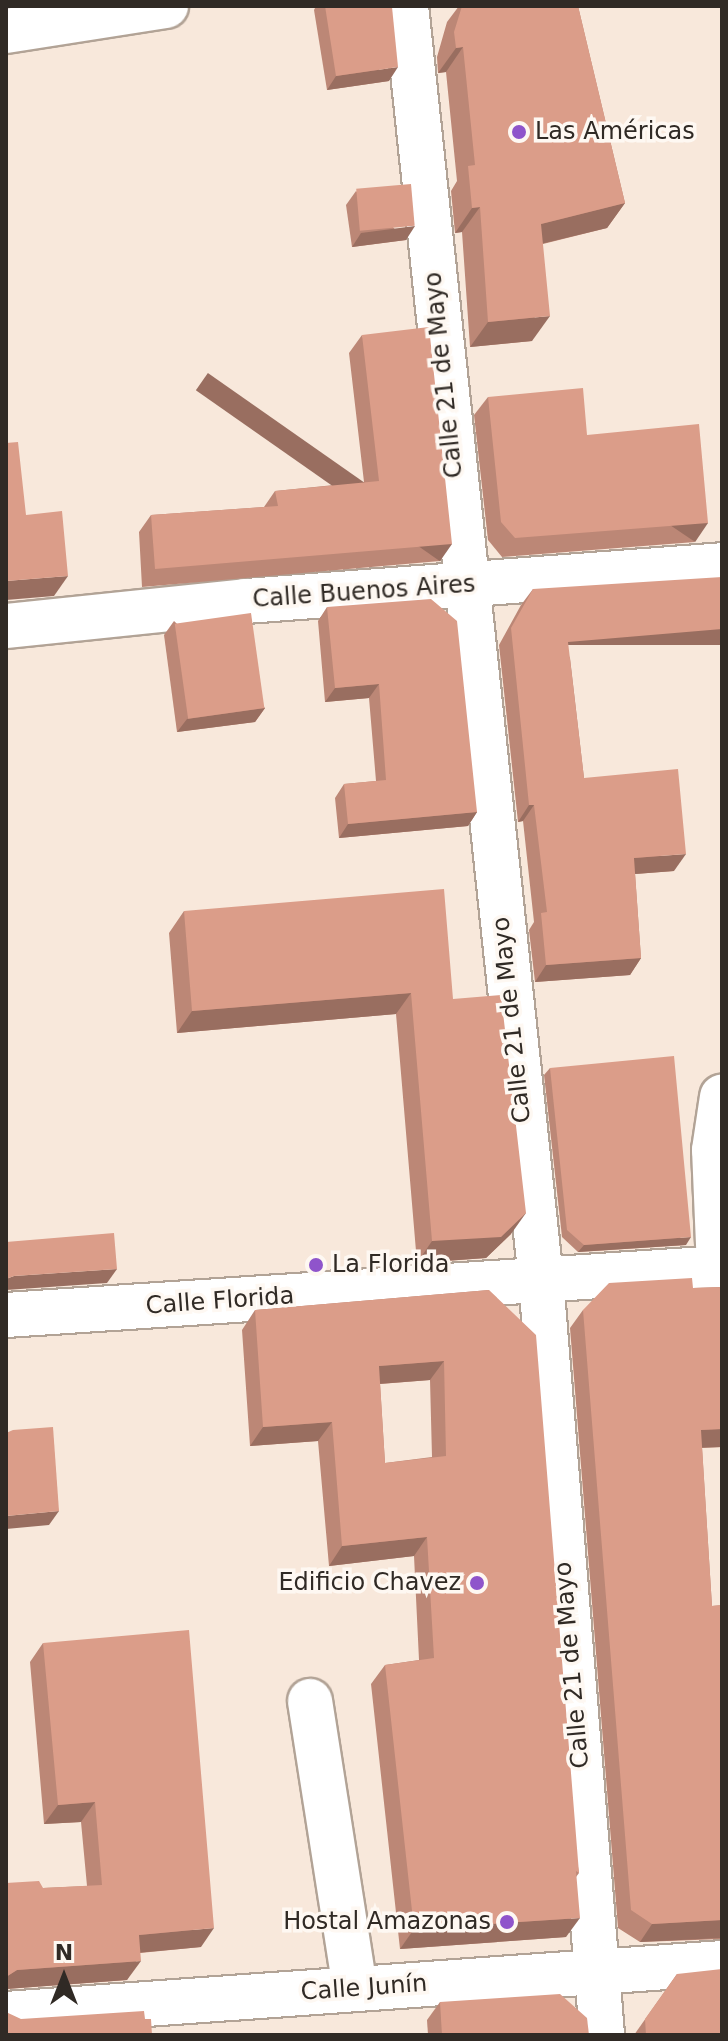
<!DOCTYPE html>
<html>
<head>
<meta charset="utf-8">
<style>
  body { margin:0 }
  #map { position:relative; width:728px; height:2041px; overflow:hidden; background:#f8e8db; font-family:"DejaVu Sans",sans-serif }
  div>[style] { position:absolute }
  [style*='--x'] { left:calc(var(--x)*1px); top:calc(var(--y)*1px); width:calc(var(--w)*1px); rotate:calc(var(--a)*1deg) }
  .roads { filter:drop-shadow(2px 0 #b2a396) drop-shadow(-2px 0 #b2a396) drop-shadow(0 2px #b2a396) drop-shadow(0 -2px #b2a396) }
  .minor>* { height:44px; margin:-22px; padding:0 22px; transform-origin:22px; border-radius:22px; background:#fff }
  .wall>* { inset:0; background:#bc8776 }
  .shaded-wall>* { inset:0; background:#996e60; transform-origin:0 0 }
  .building>* { inset:0; background:#db9d89; transform-origin:0 0 }
  .dots>* { width:22px; height:22px; translate:-50% -50%; box-sizing:border-box; border:4px solid #fef8f2; border-radius:50% }
  span { translate:-50% -50%; white-space:nowrap; text-align:center; line-height:1.15; -webkit-text-stroke:7px #fef8f2; paint-order:stroke }
  .poi-label { font-size:24px; color:#302a25 }
  .left { translate:0 -50%; text-align:left }
  .right { translate:-100% -50%; text-align:right }
  .street-label { font-size:24px; color:#302a25 }
  .frame { position:absolute; inset:0; border:8px solid #302a25; pointer-events:none }
  .north { position:absolute; left:24px; top:1937px; width:80px; height:80px; -webkit-text-stroke:6px #fef8f2; paint-order:stroke; rotate:0deg; font-size:22px; font-weight:700; line-height:32px; text-align:center; color:#302a25 }
  .north::after { content:''; display:block; margin:auto; width:28px; height:36px; background:#302a25; clip-path:polygon(50% 0,100% 100%,50% 72%,0 100%) }
</style>
</head>
<body>
<div id="map">
  <div class="roads">
    <div class="minor">
      <i style="--x:406;--y:6;--w:1281;--a:83.95"></i>
      <i style="--x:541;--y:1280;--w:757;--a:85.38"></i>
      <i style="--x:6;--y:31;--w:162;--a:-8.9"></i>
      <i style="--x:6;--y:626;--w:241;--a:-5.9"></i>
      <i style="--x:246;--y:601;--w:477;--a:-4.3"></i>
      <i style="--x:719;--y:1268;--w:118;--a:-92.4"></i>
      <i style="--x:714;--y:1150;--w:54;--a:-81.4"></i>
      <i style="--x:6;--y:1315;--w:718;--a:-3.76"></i>
      <i style="--x:310;--y:1701;--w:291;--a:81.1"></i>
      <i style="--x:6;--y:2014;--w:718;--a:-4.07"></i>
    </div>
  </div>
  <div class="wall">
    <i style="clip-path:polygon(316px 6px,325px 6px,389px 81px,327px 90px,314px 10px)"></i>
    <i style="clip-path:polygon(459px 6px,578px 6px,625px 203px,607px 228px,543px 244px,532px 341px,470px 347px,462px 232px,455px 233px,451px 191px,457px 181px,446px 72px,438px 73px,437px 57px,447px 22px)"></i>
    <i style="clip-path:polygon(356px 191px,406px 240px,352px 247px,346px 205px)"></i>
    <i style="clip-path:polygon(362px 335px,440px 561px,142px 587px,139px 532px,151px 515px,264px 507px,275px 491px,364px 482px,349px 353px)"></i>
    <i style="clip-path:polygon(488px 397px,587px 435px,695px 542px,502px 557px,488px 540px,474px 415px)"></i>
    <i style="clip-path:polygon(533px 589px,570px 658px,584px 778px,674px 871px,635px 874px,641px 958px,630px 975px,535px 982px,529px 930px,534px 922px,523px 821px,518px 822px,499px 645px,521px 605px)"></i>
    <i style="clip-path:polygon(327px 607px,477px 812px,468px 826px,339px 838px,335px 798px,344px 784px,376px 781px,369px 698px,325px 702px,318px 621px)"></i>
    <i style="clip-path:polygon(174px 621px,265px 708px,255px 722px,177px 732px,164px 635px)"></i>
    <i style="clip-path:polygon(184px 911px,453px 999px,511px 1234px,486px 1258px,417px 1263px,396px 1014px,177px 1033px,169px 933px)"></i>
    <i style="clip-path:polygon(550px 1068px,686px 1245px,578px 1252px,562px 1237px,544px 1075px)"></i>
    <i style="clip-path:polygon(722px 1287px,722px 1447px,702px 1448px,712px 1606px,722px 1605px,722px 1939px,640px 1942px,618px 1928px,570px 1328px,583px 1310px,693px 1288px)"></i>
    <i style="clip-path:polygon(evenodd,489px 1290px,579px 1873px,576px 1877px,566px 1937px,400px 1949px,371px 1684px,385px 1665px,419px 1660px,414px 1556px,329px 1566px,318px 1441px,250px 1446px,242px 1330px,255px 1310px,489px 1290px,430px 1380px,432px 1457px,385px 1463px,380px 1384px,430px 1380px)"></i>
    <i style="clip-path:polygon(43px 1643px,201px 1947px,140px 1953px,127px 1980px,6px 1989px,6px 1883px,43px 1888px,87px 1886px,81px 1822px,44px 1824px,30px 1662px)"></i>
    <i style="clip-path:polygon(677px 1974px,722px 2035px,634px 2035px)"></i>
    <i style="clip-path:polygon(440px 2002px,589px 2035px,428px 2035px,427px 2020px)"></i>
  </div>
  <div class="shaded-wall">
    <i style="clip-path:polygon(463px 47px,446px 72px,438px 73px,456px 48px)"></i>
    <i style="clip-path:polygon(398px 67px,389px 81px,327px 90px,336px 76px)"></i>
    <i style="clip-path:polygon(625px 203px,607px 228px,524px 248px,541px 224px)"></i>
    <i style="clip-path:polygon(480px 207px,462px 232px,455px 233px,472px 208px)"></i>
    <i style="clip-path:polygon(415px 226px,406px 240px,352px 247px,361px 233px)"></i>
    <i style="clip-path:polygon(550px 316px,532px 341px,470px 347px,488px 322px)"></i>
    <i style="left:708px;top:523px;width:23px;height:194px;rotate:124deg"></i>
    <i style="left:452px;top:544px;width:21px;height:298px;rotate:125deg"></i>
    <i style="clip-path:polygon(68px 576px,54px 596px,6px 600px,6px 581px)"></i>
    <i style="left:722px;top:629px;width:16px;height:155px;rotate:90deg"></i>
    <i style="clip-path:polygon(379px 684px,369px 698px,325px 702px,335px 688px)"></i>
    <i style="clip-path:polygon(265px 708px,255px 722px,177px 732px,187px 719px)"></i>
    <i style="clip-path:polygon(529px 805px,534px 805px,523px 821px,518px 822px)"></i>
    <i style="clip-path:polygon(477px 812px,468px 826px,339px 838px,348px 824px)"></i>
    <i style="clip-path:polygon(686px 854px,674px 871px,622px 875px,634px 858px)"></i>
    <i style="clip-path:polygon(641px 958px,630px 975px,535px 982px,546px 965px)"></i>
    <i style="clip-path:polygon(411px 993px,396px 1014px,177px 1033px,192px 1011px)"></i>
    <i style="clip-path:polygon(526px 1213px,511px 1234px,486px 1258px,417px 1263px,432px 1241px)"></i>
    <i style="clip-path:polygon(691px 1237px,686px 1245px,578px 1252px,584px 1245px)"></i>
    <i style="clip-path:polygon(117px 1269px,107px 1283px,6px 1290px,6px 1279px,14px 1276px)"></i>
    <i style="clip-path:polygon(444px 1361px,430px 1380px,365px 1385px,379px 1366px)"></i>
    <i style="clip-path:polygon(332px 1422px,318px 1441px,250px 1446px,263px 1427px)"></i>
    <i style="clip-path:polygon(722px 1429px,722px 1447px,688px 1448px,701px 1430px)"></i>
    <i style="clip-path:polygon(59px 1511px,49px 1525px,6px 1529px,6px 1516px)"></i>
    <i style="clip-path:polygon(427px 1537px,414px 1556px,329px 1566px,342px 1546px)"></i>
    <i style="clip-path:polygon(95px 1802px,81px 1822px,44px 1824px,58px 1805px)"></i>
    <i style="clip-path:polygon(580px 1918px,566px 1937px,400px 1949px,414px 1929px)"></i>
    <i style="clip-path:polygon(722px 1920px,721px 1938px,640px 1942px,652px 1924px)"></i>
    <i style="clip-path:polygon(214px 1928px,201px 1947px,125px 1954px,139px 1935px)"></i>
    <i style="clip-path:polygon(141px 1961px,127px 1980px,6px 1989px,6px 1977px,17px 1970px)"></i>
  </div>
  <div class="building">
    <i style="clip-path:polygon(325px 6px,390px 6px,392px 7px,398px 67px,336px 76px)"></i>
    <i style="clip-path:polygon(462px 6px,578px 6px,625px 203px,541px 224px,550px 316px,488px 322px,480px 207px,472px 208px,468px 166px,475px 165px,463px 47px,456px 48px,454px 32px)"></i>
    <i style="left:411px;top:184px;width:42px;height:55px;rotate:85deg"></i>
    <i style="clip-path:polygon(429px 327px,452px 544px,155px 569px,151px 515px,278px 506px,275px 491px,379px 481px,362px 335px)"></i>
    <i style="clip-path:polygon(583px 388px,587px 435px,699px 424px,708px 523px,515px 538px,501px 522px,488px 397px)"></i>
    <i style="clip-path:polygon(18px 442px,26px 515px,62px 511px,68px 576px,6px 581px,6px 443px)"></i>
    <i style="clip-path:polygon(722px 577px,722px 629px,568px 642px,584px 778px,678px 769px,686px 854px,634px 858px,641px 958px,546px 965px,541px 913px,547px 912px,534px 805px,529px 805px,511px 628px,533px 589px)"></i>
    <i style="clip-path:polygon(431px 599px,457px 621px,477px 812px,348px 824px,344px 784px,386px 780px,379px 684px,335px 688px,327px 607px)"></i>
    <i style="left:251px;top:613px;width:96px;height:77px;rotate:82deg"></i>
    <i style="clip-path:polygon(444px 889px,453px 999px,501px 995px,526px 1213px,501px 1237px,432px 1241px,411px 993px,192px 1011px,184px 911px)"></i>
    <i style="clip-path:polygon(674px 1056px,691px 1237px,584px 1245px,567px 1230px,550px 1068px)"></i>
    <i style="clip-path:polygon(114px 1233px,117px 1269px,14px 1276px,6px 1279px,6px 1242px)"></i>
    <i style="clip-path:polygon(692px 1278px,693px 1288px,722px 1287px,722px 1429px,701px 1430px,712px 1606px,722px 1605px,722px 1920px,652px 1924px,631px 1910px,583px 1310px,609px 1283px)"></i>
    <i style="clip-path:polygon(evenodd,489px 1290px,536px 1335px,579px 1873px,576px 1871px,580px 1918px,414px 1929px,385px 1665px,434px 1658px,427px 1537px,342px 1546px,332px 1422px,263px 1427px,255px 1310px,489px 1290px,444px 1361px,446px 1456px,385px 1463px,379px 1366px,444px 1361px)"></i>
    <i style="clip-path:polygon(53px 1427px,59px 1511px,6px 1516px,6px 1433px,13px 1430px)"></i>
    <i style="clip-path:polygon(189px 1630px,214px 1928px,139px 1935px,141px 1961px,17px 1970px,6px 1977px,6px 1883px,39px 1881px,43px 1888px,102px 1885px,95px 1802px,58px 1805px,43px 1643px)"></i>
    <i style="clip-path:polygon(722px 1969px,722px 2035px,646px 2035px,645px 2019px,677px 1974px)"></i>
    <i style="clip-path:polygon(560px 1994px,587px 2018px,589px 2035px,442px 2035px,440px 2002px)"></i>
    <i style="clip-path:polygon(144px 2011px,145px 2019px,151px 2019px,152px 2035px,6px 2035px,6px 2012px,21px 2019px)"></i>
  </div>
  <div class="dots">
    <i style="left:519px;top:132px;background:#8f54cb"></i>
    <i style="left:316px;top:1265px;background:#8f54cb"></i>
    <i style="left:477px;top:1583px;background:#8f54cb"></i>
    <i style="left:507px;top:1922px;background:#8f54cb"></i>
  </div>
  <div class="poi-label">
    <span class="left" style="left:535px;top:132px">Las Américas</span>
    <span class="left" style="left:332px;top:1265px">La Florida</span>
    <span class="right" style="left:461px;top:1583px">Edificio Chavez</span>
    <span class="right" style="left:491px;top:1922px">Hostal Amazonas</span>
  </div>
  <div class="street-label">
    <span style="left:444px;top:375px;rotate:-96deg">Calle 21 de Mayo</span>
    <span style="left:364px;top:592px;rotate:-4deg">Calle Buenos Aires</span>
    <span style="left:512px;top:1020px;rotate:-96deg">Calle 21 de Mayo</span>
    <span style="left:220px;top:1301px;rotate:-4deg">Calle Florida</span>
    <span style="left:572px;top:1665px;rotate:-95deg">Calle 21 de Mayo</span>
    <span style="left:364px;top:1988px;rotate:-4deg">Calle Junín</span>
  </div>
  <div class="frame"></div>
  <div class="north">N</div>
</div>
</body>
</html>
